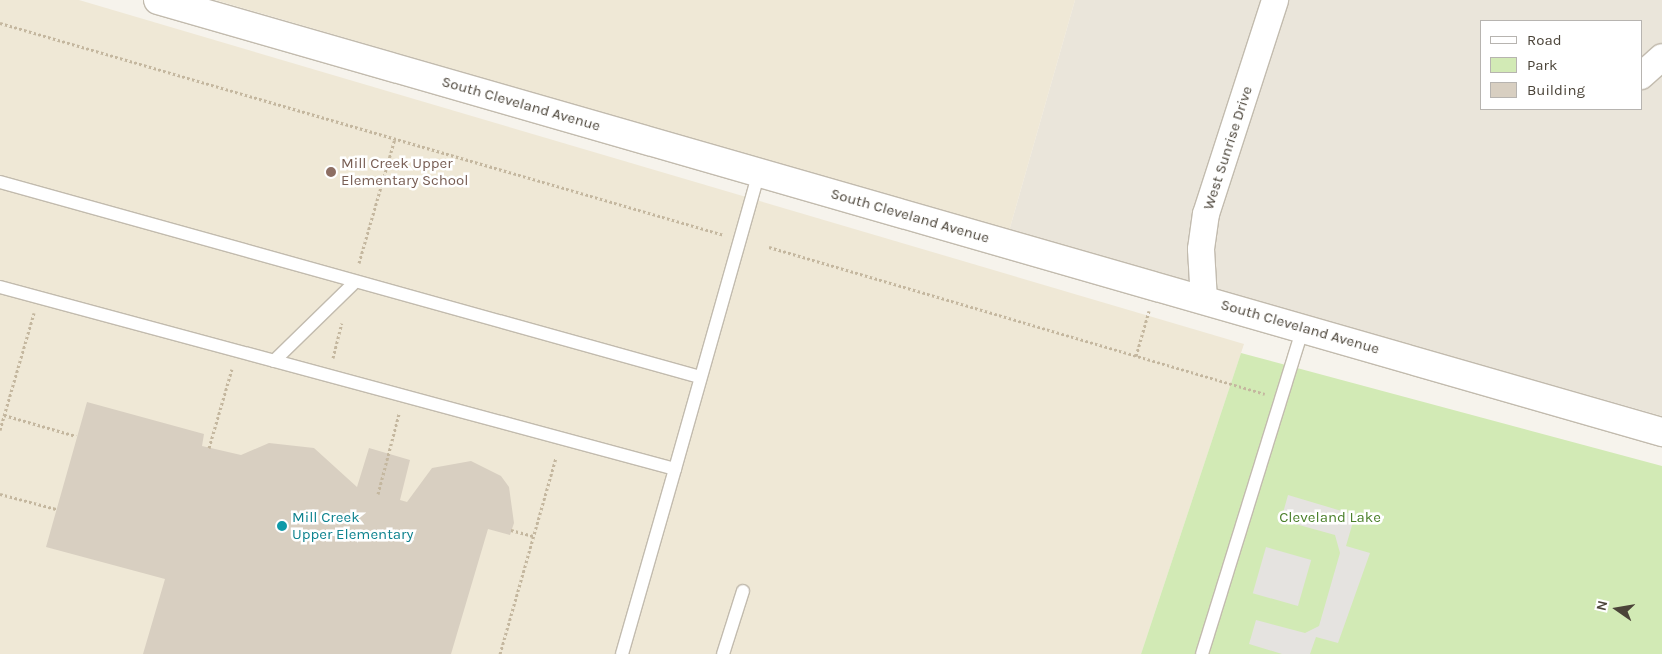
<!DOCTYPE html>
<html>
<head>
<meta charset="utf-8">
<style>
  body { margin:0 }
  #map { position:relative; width:1662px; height:654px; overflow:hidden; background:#f6f3ec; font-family:Karla,sans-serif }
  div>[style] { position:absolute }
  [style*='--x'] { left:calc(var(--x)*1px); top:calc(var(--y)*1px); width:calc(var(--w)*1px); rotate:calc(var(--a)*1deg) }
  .residential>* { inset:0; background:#eae5da }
  .education>* { inset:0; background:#efe8d6 }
  .green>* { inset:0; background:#d2eab5 }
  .parking>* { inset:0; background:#e5e3e0; transform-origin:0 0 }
  .building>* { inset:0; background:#d8cfc1 }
  .path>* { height:3px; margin-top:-1.5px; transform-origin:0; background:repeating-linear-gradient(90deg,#c4b79f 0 2.5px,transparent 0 5px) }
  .roads { filter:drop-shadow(1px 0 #c2bbae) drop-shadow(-1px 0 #c2bbae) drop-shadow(0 1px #c2bbae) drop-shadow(0 -1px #c2bbae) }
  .service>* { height:12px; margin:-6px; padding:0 6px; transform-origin:6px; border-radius:6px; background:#fff }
  .minor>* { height:26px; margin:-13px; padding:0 13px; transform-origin:13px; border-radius:13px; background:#fff }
  .tertiary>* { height:28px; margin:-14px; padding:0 14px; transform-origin:14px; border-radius:14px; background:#fff }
  .dots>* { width:14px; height:14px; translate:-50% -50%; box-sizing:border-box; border:2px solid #fff; border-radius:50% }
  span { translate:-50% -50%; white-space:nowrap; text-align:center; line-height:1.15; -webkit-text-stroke:5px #fff; paint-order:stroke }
  .street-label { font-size:15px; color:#4b4439 }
  .education-label { font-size:15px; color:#785e54 }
  .left { translate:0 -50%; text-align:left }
  .culture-label { font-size:15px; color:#0d838f }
  .park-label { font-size:15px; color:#4a7f2a }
  .legend { position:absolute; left:1480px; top:20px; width:162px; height:90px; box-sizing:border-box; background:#fff; border:1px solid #b7b4b0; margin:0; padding:6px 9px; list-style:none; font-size:15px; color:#4b4439 }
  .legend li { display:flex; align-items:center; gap:10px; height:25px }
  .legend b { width:25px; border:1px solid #b7b4b0 }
  .north { position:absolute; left:1592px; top:584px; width:50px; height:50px; -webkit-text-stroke:4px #fff; paint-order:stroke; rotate:283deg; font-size:14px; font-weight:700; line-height:20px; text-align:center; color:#4b4439 }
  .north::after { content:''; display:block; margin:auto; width:18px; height:22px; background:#4b4439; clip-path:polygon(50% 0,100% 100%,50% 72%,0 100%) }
</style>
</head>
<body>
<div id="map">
  <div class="residential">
    <i style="clip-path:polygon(evenodd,1075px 0,1662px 0,1662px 416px,1009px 231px,1075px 0,1481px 21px,1641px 21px,1641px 109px,1481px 109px,1481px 21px)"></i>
  </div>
  <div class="education">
    <i style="clip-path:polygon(0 0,79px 0,1244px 344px,1141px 654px,0 654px)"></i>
    <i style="clip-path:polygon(215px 0,1075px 0,1009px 231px)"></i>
  </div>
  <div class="green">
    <i style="clip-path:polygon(1241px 353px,1662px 466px,1662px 654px,1141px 654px)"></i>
  </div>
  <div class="parking">
    <i style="clip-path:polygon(1288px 495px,1355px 515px,1346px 546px,1370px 553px,1338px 643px,1316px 637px,1310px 654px,1282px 654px,1249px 644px,1256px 620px,1305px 633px,1319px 626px,1340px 553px,1335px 535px,1281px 520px)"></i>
    <i style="left:1266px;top:547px;width:47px;height:48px;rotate:16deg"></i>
  </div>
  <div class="building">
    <i style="clip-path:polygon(87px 402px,204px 434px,202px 446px,241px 455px,269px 443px,314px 448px,357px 487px,369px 448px,410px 460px,400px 500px,407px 502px,432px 468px,471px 461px,501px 476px,509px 487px,514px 523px,510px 535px,488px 529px,451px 654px,143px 654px,165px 579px,46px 547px)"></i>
  </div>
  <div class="path">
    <i style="--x:0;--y:23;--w:754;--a:16.32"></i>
    <i style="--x:769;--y:247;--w:517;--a:16.51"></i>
    <i style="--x:359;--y:263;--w:130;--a:-73.9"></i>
    <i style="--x:1136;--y:356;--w:47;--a:-73.9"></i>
    <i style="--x:333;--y:358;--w:36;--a:-76"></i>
    <i style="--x:4;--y:415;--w:75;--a:16.3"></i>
    <i style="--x:0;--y:430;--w:122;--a:-73.8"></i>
    <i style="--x:209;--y:448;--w:82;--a:-73.8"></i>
    <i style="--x:0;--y:494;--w:58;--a:15"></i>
    <i style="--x:378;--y:494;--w:83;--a:-75.3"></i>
    <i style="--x:511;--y:530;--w:23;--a:15"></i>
    <i style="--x:500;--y:654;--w:204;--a:-74.1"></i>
  </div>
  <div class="roads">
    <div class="service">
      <i style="--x:0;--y:182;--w:727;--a:15.57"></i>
      <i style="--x:0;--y:287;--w:699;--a:15.09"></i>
      <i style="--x:675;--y:469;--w:309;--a:-74.2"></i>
      <i style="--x:274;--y:361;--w:110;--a:-44.3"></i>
      <i style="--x:622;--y:654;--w:192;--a:-74"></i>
      <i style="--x:723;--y:654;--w:66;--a:-72.4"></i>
      <i style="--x:1202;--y:654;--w:341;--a:-72.8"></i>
    </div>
    <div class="minor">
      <i style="--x:1641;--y:76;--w:28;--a:-42"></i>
      <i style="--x:1204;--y:300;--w:51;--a:-93.4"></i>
      <i style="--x:1201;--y:249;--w:35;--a:-82"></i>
      <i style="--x:1206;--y:214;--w:225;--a:-72.1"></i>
    </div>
    <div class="tertiary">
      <i style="--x:158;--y:0;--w:1565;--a:16.03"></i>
    </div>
  </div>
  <div class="dots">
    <i style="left:331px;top:172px;background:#8d6e63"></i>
    <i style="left:282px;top:526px;background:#0f9aa8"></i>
  </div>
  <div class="street-label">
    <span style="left:521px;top:104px;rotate:16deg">South Cleveland Avenue</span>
    <span style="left:1228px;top:148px;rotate:-72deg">West Sunrise Drive</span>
    <span style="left:910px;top:216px;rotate:16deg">South Cleveland Avenue</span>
    <span style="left:1300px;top:327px;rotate:16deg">South Cleveland Avenue</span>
  </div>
  <div class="education-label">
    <span class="left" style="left:341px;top:172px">Mill Creek Upper<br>Elementary School</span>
  </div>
  <div class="culture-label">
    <span class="left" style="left:292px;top:526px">Mill Creek<br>Upper Elementary</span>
  </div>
  <div class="park-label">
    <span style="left:1330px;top:518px">Cleveland Lake</span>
  </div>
  <ul class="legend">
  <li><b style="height:6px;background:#fff"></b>Road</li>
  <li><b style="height:14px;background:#d2eab5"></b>Park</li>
  <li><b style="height:14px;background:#d8cfc1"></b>Building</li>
  </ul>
  <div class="north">N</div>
</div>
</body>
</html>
